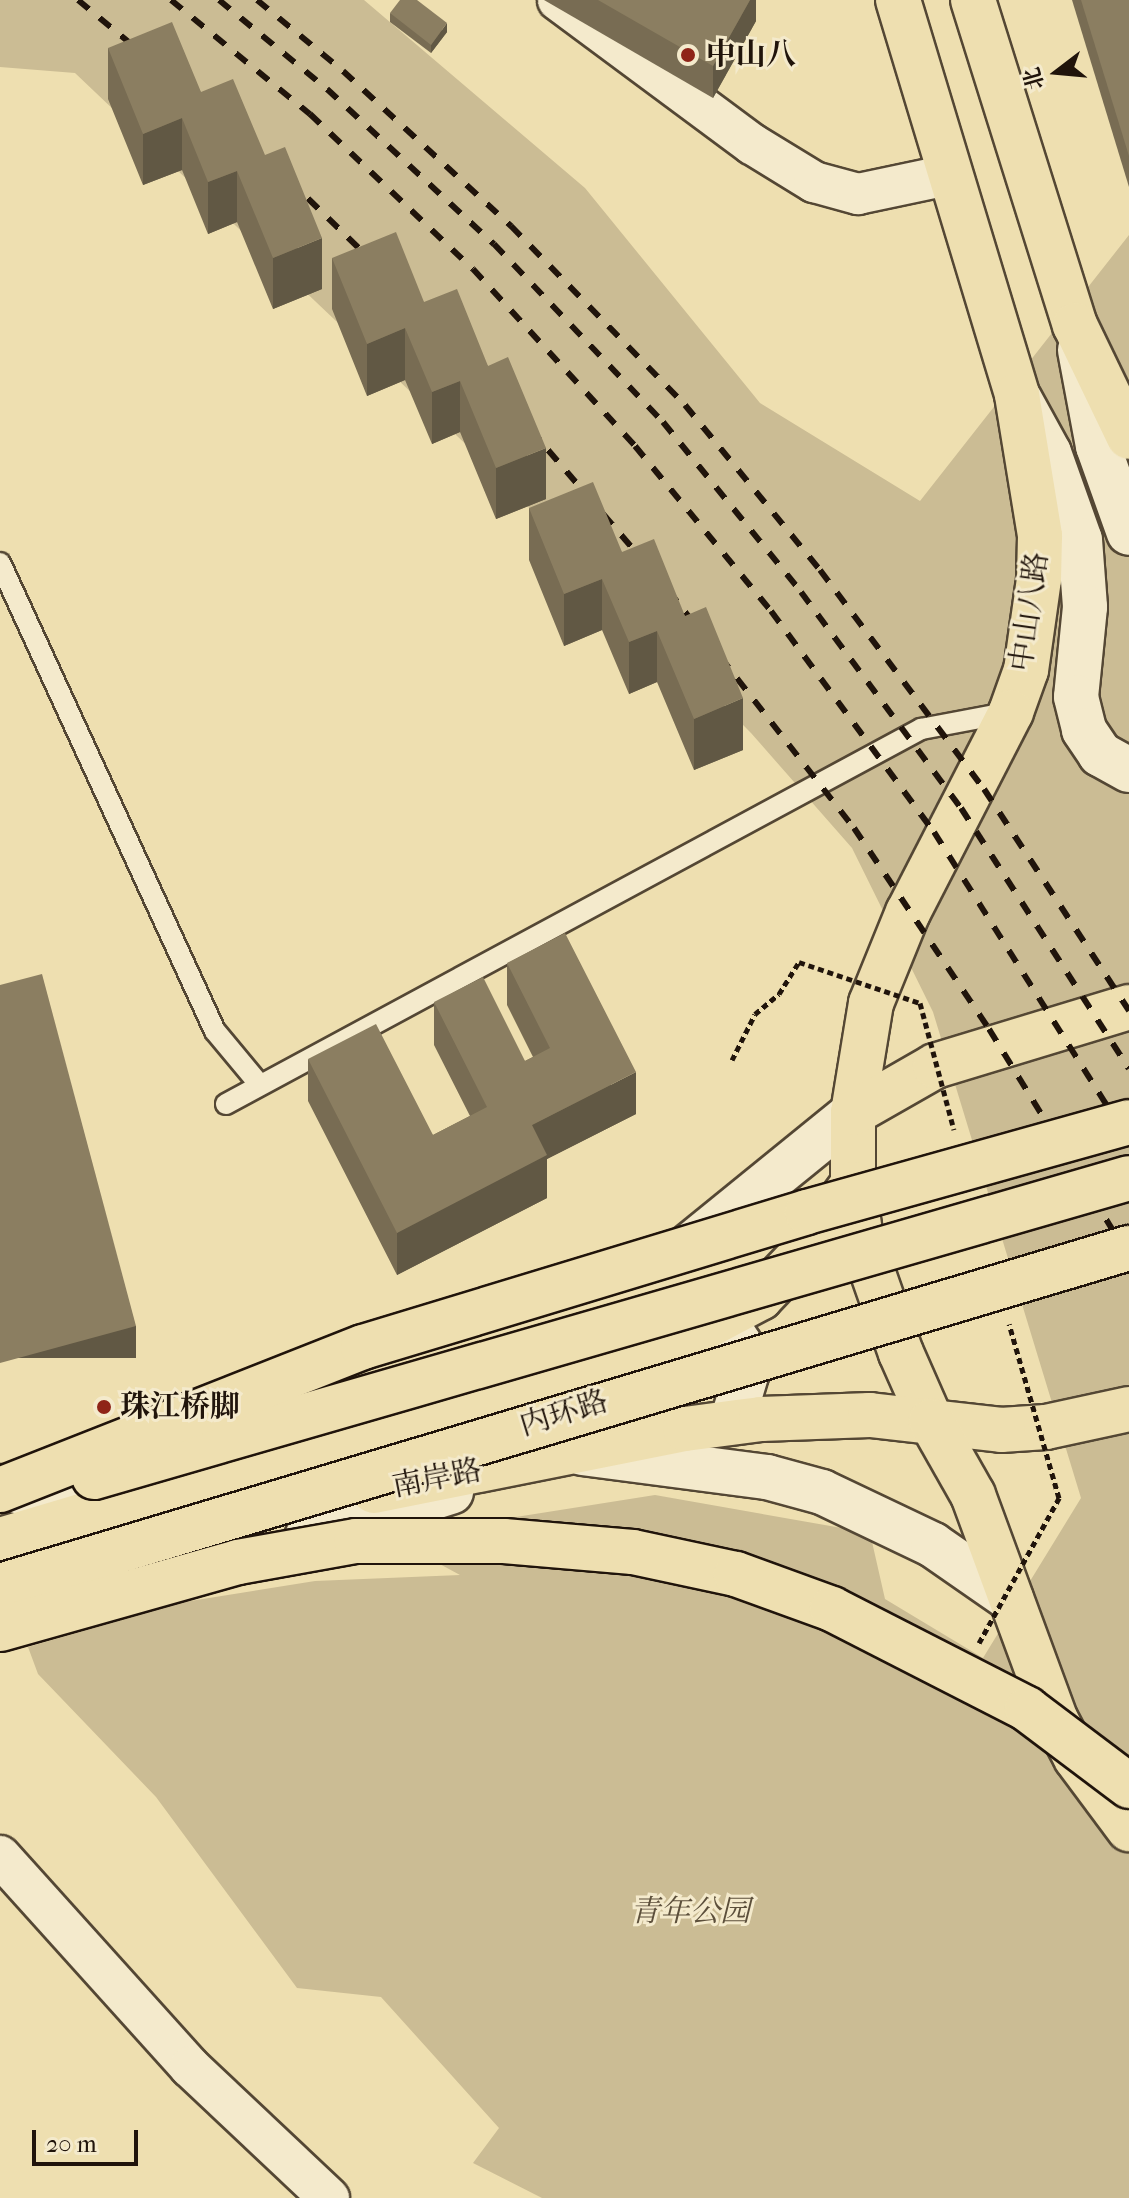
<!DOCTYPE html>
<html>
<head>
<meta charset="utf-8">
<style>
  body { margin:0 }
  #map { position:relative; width:1129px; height:2198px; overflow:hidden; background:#eedfb0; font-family:"IM FELL French Canon","Noto Serif SC",serif }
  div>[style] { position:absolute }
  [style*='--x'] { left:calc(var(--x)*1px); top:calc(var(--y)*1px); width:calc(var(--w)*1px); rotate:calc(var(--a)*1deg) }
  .green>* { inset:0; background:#cbbc94 }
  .path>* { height:5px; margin-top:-2.5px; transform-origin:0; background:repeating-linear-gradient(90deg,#20140b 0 6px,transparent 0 10px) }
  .roads { filter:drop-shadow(2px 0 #544734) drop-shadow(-2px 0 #544734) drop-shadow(0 2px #544734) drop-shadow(0 -2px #544734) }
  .lane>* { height:20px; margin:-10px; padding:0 10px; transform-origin:10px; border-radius:10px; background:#f4eacc }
  .street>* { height:40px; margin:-20px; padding:0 20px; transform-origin:20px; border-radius:20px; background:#f4eacc }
  .secondary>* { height:44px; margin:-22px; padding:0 22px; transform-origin:22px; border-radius:22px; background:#f4eacc }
  .primary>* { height:44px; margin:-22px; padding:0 22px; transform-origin:22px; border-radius:22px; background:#eedfb0 }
  .highway>* { height:44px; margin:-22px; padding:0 22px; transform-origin:22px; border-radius:22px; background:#eedfb0 }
  .rail>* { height:6px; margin-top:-3px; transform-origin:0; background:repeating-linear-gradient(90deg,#20140b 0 14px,transparent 0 28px) }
  .path-bridge>* { height:5px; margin-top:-2.5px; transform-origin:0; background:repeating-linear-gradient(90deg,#20140b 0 6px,transparent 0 10px) }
  .bridges { filter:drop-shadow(2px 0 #20140b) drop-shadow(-2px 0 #20140b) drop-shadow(0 2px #20140b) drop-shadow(0 -2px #20140b) }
  .highway-bridge>* { height:44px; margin:-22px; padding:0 22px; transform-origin:22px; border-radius:22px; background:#eedfb0 }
  .wall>* { inset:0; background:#786c53 }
  .shaded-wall>* { inset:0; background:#615844; transform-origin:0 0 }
  .building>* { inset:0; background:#8b7e61 }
  .dots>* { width:22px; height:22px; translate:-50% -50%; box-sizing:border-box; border:4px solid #f4eacc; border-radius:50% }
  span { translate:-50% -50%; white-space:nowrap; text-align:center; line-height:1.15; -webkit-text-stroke:6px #f4eacc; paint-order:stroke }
  .poi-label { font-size:30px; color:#20140b; font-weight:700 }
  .left { translate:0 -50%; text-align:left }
  .street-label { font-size:30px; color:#20140b }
  .park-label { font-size:30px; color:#5c4f3b; font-style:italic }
  .north { position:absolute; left:1017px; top:32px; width:80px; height:80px; -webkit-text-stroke:6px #f4eacc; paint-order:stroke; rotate:254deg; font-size:22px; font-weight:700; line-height:32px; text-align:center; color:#20140b }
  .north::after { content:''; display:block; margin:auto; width:28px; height:36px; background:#20140b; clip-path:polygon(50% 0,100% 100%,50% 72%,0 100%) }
  .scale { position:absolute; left:32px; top:2130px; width:106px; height:36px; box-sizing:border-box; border:4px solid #20140b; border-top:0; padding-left:10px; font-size:24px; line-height:28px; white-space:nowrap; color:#20140b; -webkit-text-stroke:6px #f4eacc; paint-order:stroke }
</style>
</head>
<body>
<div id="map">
  <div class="green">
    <i style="clip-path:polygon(0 0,364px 0,585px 188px,760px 403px,920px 501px,1129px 235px,1129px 2198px,542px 2198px,473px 2163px,499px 2128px,381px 1997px,297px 1988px,156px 1797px,38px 1674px,28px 1647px,184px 1602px,315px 1581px,460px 1575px,390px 1537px,655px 1495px,870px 1533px,885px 1599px,983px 1658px,1081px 1498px,933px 1012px,852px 848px,751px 733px,476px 454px,75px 73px,0 67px)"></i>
  </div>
  <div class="path">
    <i style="--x:732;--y:1060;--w:51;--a:-63.4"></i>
    <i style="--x:755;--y:1014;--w:31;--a:-40"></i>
    <i style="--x:779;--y:994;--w:38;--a:-58"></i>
  </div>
  <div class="roads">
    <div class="lane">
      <i style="--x:0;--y:563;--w:515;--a:65.33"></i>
      <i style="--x:215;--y:1031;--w:70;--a:50.2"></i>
      <i style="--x:226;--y:1104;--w:790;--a:-28.35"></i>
      <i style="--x:921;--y:729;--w:92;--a:-10.7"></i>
    </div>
    <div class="street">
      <i style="--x:558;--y:0;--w:242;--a:36.6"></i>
      <i style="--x:752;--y:144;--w:73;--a:31.5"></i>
      <i style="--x:814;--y:182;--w:46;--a:15.3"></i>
      <i style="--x:858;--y:194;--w:92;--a:-11.9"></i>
      <i style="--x:0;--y:1856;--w:284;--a:48"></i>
      <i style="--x:190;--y:2067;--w:191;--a:43.3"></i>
    </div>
    <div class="secondary">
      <i style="--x:1080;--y:350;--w:98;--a:79.4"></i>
      <i style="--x:1098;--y:446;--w:92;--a:70.4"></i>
      <i style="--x:1020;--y:400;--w:60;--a:61.3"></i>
      <i style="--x:1049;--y:453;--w:92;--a:70.4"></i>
      <i style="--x:1080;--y:540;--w:67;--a:85.7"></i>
      <i style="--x:1085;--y:607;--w:90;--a:95.7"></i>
      <i style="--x:1076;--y:697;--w:34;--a:76"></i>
      <i style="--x:1084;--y:730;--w:29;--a:56"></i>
      <i style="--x:1100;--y:754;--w:33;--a:29"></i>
      <i style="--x:687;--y:1248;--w:214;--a:-39.1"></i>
      <i style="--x:724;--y:1320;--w:30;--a:57"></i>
      <i style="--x:740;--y:1345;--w:28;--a:75"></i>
      <i style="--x:747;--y:1372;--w:52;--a:106.7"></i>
      <i style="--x:582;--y:1453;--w:187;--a:7.4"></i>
      <i style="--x:767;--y:1477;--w:57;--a:15.3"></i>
      <i style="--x:822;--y:1492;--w:123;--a:25.5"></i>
      <i style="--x:933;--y:1545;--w:95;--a:34.7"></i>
      <i style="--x:0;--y:1487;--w:105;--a:13.2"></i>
      <i style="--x:307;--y:1537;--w:151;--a:-17.4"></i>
    </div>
    <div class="primary">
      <i style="--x:898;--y:0;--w:413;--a:73.2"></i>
      <i style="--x:1017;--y:395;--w:143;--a:80.7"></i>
      <i style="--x:1040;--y:536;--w:43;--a:91.3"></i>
      <i style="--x:1039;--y:579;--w:92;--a:98.1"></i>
      <i style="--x:1026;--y:670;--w:45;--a:109.7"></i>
      <i style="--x:1011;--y:712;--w:225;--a:117.2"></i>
      <i style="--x:908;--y:912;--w:98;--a:112.1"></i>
      <i style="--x:871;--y:1003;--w:111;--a:99.3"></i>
      <i style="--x:853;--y:1113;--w:71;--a:90"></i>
      <i style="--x:853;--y:1184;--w:56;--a:81.7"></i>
      <i style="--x:861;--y:1239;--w:121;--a:70.7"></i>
      <i style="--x:901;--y:1353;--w:74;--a:66.2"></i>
      <i style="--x:973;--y:0;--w:341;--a:72.6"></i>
      <i style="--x:1075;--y:325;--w:124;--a:64.3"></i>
      <i style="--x:853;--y:1113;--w:95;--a:-29.8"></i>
      <i style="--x:935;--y:1066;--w:203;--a:-16.9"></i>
      <i style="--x:374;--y:1491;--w:317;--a:-11.3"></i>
      <i style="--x:685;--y:1429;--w:77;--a:-7.5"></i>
      <i style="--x:761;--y:1419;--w:109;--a:-2.1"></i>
      <i style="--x:870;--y:1415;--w:132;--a:6.5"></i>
      <i style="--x:1001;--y:1430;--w:45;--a:-3.8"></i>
      <i style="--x:1046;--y:1427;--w:85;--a:-12.2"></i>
      <i style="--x:0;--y:1540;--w:715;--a:-16.48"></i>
      <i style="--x:686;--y:1337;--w:84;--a:-27.8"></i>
      <i style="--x:760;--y:1298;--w:59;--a:-46.4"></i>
      <i style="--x:801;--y:1255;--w:88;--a:-53.8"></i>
    </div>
    <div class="highway">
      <i style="--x:931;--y:1421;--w:85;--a:60.4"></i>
      <i style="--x:973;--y:1495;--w:240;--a:69.8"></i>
      <i style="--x:1056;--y:1720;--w:43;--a:62.2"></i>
      <i style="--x:1076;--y:1758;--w:89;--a:53.3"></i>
    </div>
  </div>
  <div class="rail">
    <i style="--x:78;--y:0;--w:85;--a:39.7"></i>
    <i style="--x:171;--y:0;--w:180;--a:39.4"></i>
    <i style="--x:310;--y:114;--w:225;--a:43.6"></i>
    <i style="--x:473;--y:269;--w:240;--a:47.5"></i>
    <i style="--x:635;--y:446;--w:214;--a:50.5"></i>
    <i style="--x:771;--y:611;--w:275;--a:53.6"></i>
    <i style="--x:934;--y:832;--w:365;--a:57.7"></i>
    <i style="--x:219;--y:0;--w:140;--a:39.5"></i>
    <i style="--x:327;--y:89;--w:228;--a:42.9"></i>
    <i style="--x:494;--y:244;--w:245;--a:46.5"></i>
    <i style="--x:663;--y:422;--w:219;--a:50.9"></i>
    <i style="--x:801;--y:592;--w:269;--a:53.5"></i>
    <i style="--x:961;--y:808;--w:310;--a:57.2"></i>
    <i style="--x:257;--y:0;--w:112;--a:39.5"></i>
    <i style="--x:343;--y:71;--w:229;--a:42.7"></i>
    <i style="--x:511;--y:226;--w:250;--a:45.8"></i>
    <i style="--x:685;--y:405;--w:213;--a:50.7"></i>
    <i style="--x:820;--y:570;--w:274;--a:53.2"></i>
    <i style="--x:984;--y:789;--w:265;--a:56.8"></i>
    <i style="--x:288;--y:179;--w:120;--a:44.3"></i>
    <i style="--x:530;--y:429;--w:181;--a:49.3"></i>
    <i style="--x:668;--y:590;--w:302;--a:52"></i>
    <i style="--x:854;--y:828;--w:242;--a:56.1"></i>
    <i style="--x:989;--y:1029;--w:268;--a:58.4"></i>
  </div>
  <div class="path-bridge">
    <i style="--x:799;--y:962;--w:128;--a:18.7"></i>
    <i style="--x:920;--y:1003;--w:131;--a:75"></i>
    <i style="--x:979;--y:1643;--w:166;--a:-61.1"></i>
    <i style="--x:1059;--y:1498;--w:181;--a:-106"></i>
  </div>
  <div class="bridges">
    <div class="highway-bridge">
      <i style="--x:94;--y:1477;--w:1077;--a:-16.11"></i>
      <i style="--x:0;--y:1490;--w:390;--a:-21.5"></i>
      <i style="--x:363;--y:1347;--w:464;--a:-16.9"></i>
      <i style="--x:807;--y:1212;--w:334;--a:-15.6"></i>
      <i style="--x:0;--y:1586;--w:1179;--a:-16.67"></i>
      <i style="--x:0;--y:1629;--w:247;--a:-15.7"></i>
      <i style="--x:238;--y:1562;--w:120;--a:-10.1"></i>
      <i style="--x:356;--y:1541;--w:148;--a:0"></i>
      <i style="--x:504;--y:1541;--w:129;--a:4.9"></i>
      <i style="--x:633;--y:1552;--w:105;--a:12.1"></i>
      <i style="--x:736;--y:1574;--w:102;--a:20"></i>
      <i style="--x:832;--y:1609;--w:219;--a:27.1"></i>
      <i style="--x:1027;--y:1709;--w:128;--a:37"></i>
    </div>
  </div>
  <div class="wall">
    <i style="clip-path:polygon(544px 0,756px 0,756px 21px,713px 98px)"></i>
    <i style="clip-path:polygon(1072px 0,1129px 0,1129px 187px)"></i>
    <i style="clip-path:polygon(390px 13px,447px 32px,431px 53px,390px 22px)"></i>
    <i style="clip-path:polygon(108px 48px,201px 92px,322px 289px,273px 309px,237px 222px,208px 234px,182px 170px,143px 185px,108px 99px)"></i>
    <i style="clip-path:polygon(332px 258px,424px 302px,488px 366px,546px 499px,496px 519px,460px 432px,432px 444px,405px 380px,367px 396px,332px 309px)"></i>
    <i style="clip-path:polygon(529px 508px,622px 552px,685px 616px,743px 750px,694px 770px,657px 682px,629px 694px,602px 630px,564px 646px,529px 560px)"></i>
    <i style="clip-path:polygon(507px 963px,636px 1114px,547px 1159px,547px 1198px,397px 1275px,308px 1101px,308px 1059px,433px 1135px,470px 1116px,434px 1045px,434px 1002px,525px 1061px,533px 1057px,507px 1005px)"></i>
  </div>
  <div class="shaded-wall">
    <i style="clip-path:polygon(750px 0,756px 0,756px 21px,713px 98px,713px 66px)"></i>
    <i style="clip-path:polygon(447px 23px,447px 32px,431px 53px,431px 45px)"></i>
    <i style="clip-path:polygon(182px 118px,182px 170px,143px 185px,143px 134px)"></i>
    <i style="clip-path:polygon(237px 171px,237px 222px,208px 234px,208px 182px)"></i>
    <i style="clip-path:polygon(322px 238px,322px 289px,273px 309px,273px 258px)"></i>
    <i style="clip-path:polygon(405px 328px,405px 380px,367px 396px,367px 344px)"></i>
    <i style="clip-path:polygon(460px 381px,460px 432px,432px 444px,432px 392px)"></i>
    <i style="clip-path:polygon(546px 448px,546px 499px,496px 519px,496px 468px)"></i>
    <i style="clip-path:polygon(602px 579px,602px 630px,564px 646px,564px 594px)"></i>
    <i style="clip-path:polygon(657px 631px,657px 682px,629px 694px,629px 642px)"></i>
    <i style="clip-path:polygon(743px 698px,743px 750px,694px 770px,694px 719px)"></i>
    <i style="clip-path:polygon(636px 1072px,636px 1114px,547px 1159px,547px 1198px,397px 1275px,397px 1233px,532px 1125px)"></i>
    <i style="left:136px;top:1326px;width:32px;height:141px;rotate:90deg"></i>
  </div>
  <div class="building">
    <i style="clip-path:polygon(400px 0,417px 0,447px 23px,431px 45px,390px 13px)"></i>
    <i style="clip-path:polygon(598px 0,750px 0,713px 66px)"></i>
    <i style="clip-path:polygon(1081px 0,1129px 0,1129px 156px)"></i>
    <i style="clip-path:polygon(172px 22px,201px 92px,233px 79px,265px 155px,285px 147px,322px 238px,273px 258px,237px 171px,208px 182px,182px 118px,143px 134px,108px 48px)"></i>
    <i style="clip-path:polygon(396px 232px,424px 302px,457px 289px,488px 366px,508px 357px,546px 448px,496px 468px,460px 381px,432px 392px,405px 328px,367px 344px,332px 258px)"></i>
    <i style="clip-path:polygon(593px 482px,622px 552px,654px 539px,685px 616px,706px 607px,743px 698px,694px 719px,657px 631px,629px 642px,602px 579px,564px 594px,529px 508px)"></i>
    <i style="clip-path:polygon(565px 933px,636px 1072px,532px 1125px,547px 1155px,397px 1233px,308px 1059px,376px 1024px,433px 1135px,487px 1107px,434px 1002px,483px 977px,525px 1061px,550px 1048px,507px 963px)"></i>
    <i style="clip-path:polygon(42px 974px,136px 1326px,0 1363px,0 985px)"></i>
  </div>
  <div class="dots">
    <i style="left:688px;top:55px;background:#8f2418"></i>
    <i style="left:104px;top:1407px;background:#8f2418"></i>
  </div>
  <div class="poi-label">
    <span class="left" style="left:706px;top:55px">中山八</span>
    <span class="left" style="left:120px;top:1407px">珠江桥脚</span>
  </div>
  <div class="street-label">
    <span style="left:1030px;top:612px;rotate:-82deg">中山八路</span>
    <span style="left:564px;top:1414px;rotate:-17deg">内环路</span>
    <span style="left:437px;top:1479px;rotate:-11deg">南岸路</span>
  </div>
  <div class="park-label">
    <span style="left:690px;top:1912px">青年公园</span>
  </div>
  <div class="north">北</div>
  <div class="scale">20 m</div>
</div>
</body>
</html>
